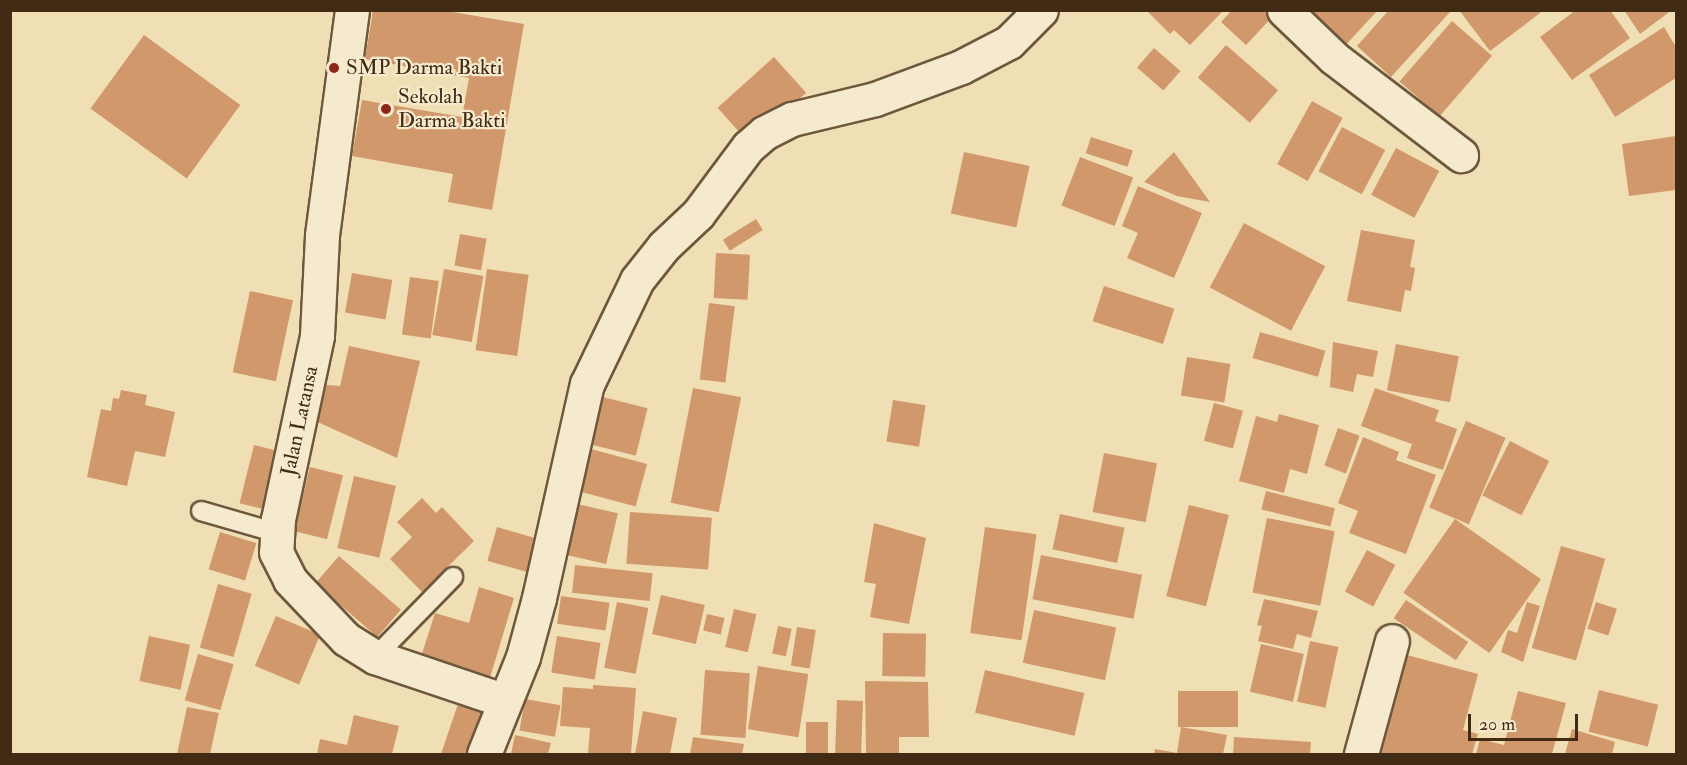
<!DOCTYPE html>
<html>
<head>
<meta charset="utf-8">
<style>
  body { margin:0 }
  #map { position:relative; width:1687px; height:765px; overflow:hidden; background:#f0dfb4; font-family:"IM FELL Double Pica",serif }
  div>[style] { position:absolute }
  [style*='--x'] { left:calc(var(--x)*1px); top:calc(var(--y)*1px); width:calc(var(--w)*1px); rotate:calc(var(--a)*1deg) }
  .building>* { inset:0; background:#d0986b; transform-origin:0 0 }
  .roads { filter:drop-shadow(2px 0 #6e583d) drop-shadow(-2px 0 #6e583d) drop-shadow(0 2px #6e583d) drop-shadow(0 -2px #6e583d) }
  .service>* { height:18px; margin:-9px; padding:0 9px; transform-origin:9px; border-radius:9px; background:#f5eace }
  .minor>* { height:33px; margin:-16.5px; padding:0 16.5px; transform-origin:16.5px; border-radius:16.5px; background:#f5eace }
  .dots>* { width:16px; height:16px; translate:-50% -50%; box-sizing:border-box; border:3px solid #f5eace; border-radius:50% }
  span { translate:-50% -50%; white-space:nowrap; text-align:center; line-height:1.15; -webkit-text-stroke:4.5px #f5eace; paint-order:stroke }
  .poi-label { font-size:21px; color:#422b15 }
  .left { translate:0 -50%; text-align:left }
  .street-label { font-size:21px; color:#422b15 }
  .frame { position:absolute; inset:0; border:12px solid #422b15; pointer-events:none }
  .scale { position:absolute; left:1468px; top:714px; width:110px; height:27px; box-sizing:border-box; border:3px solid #422b15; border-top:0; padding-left:8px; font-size:18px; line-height:21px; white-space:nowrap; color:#422b15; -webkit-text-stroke:4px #f5eace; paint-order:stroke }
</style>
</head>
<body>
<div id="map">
  <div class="building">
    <i style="clip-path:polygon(373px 10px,441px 10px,524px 24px,492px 210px,448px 202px,453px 174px,352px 156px,362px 100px,462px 117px,469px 78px,365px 59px)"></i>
    <i style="clip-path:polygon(1146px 10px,1224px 10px,1190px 45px,1174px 30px,1170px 34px)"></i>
    <i style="clip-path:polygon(1232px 10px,1271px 10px,1275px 14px,1246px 45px,1221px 22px)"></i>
    <i style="clip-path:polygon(1302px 10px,1378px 10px,1342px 49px)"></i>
    <i style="clip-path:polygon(1389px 10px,1450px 12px,1391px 77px,1357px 46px)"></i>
    <i style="clip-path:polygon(1459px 10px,1544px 10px,1490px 51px)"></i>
    <i style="clip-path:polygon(1576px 10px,1610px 10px,1630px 38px,1572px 80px,1540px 37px)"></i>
    <i style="clip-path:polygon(1624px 10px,1672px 10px,1640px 34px)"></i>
    <i style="left:1452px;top:21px;width:53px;height:80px;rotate:41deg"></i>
    <i style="clip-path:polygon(1664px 27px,1676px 47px,1676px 78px,1615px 117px,1589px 75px)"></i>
    <i style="left:144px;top:35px;width:119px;height:91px;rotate:36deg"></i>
    <i style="left:1226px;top:45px;width:69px;height:43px;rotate:41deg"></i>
    <i style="left:1154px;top:48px;width:35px;height:26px;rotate:41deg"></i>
    <i style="left:774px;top:57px;width:48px;height:76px;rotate:48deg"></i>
    <i style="left:1312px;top:101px;width:35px;height:72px;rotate:29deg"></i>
    <i style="left:1342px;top:127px;width:49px;height:50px;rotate:28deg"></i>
    <i style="clip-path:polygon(1676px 136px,1676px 190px,1629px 196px,1622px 144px)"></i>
    <i style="left:1091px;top:137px;width:44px;height:17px;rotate:18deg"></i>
    <i style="left:1396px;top:148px;width:49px;height:53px;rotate:28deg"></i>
    <i style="left:964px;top:152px;width:67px;height:63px;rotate:12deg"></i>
    <i style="clip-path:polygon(1174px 152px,1210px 202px,1177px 196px,1144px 182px)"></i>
    <i style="left:1080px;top:157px;width:57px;height:52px;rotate:21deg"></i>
    <i style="clip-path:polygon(1138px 186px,1202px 213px,1174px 278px,1127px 258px,1138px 233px,1122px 226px)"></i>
    <i style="left:756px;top:219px;width:13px;height:39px;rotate:58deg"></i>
    <i style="left:1244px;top:223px;width:92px;height:73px;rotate:28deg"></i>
    <i style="clip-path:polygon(1361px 230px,1415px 240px,1410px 267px,1415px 268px,1411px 291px,1405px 290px,1401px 312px,1347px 301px)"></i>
    <i style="left:460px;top:234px;width:27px;height:32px;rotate:10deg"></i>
    <i style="left:716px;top:253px;width:34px;height:45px;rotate:3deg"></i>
    <i style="left:444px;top:269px;width:40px;height:67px;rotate:10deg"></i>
    <i style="left:487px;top:269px;width:42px;height:82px;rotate:8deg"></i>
    <i style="left:352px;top:273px;width:41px;height:40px;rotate:10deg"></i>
    <i style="left:410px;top:277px;width:29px;height:58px;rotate:8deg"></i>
    <i style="left:1104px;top:286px;width:74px;height:37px;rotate:18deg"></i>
    <i style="left:250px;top:291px;width:44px;height:83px;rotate:12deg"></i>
    <i style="left:709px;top:303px;width:26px;height:77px;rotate:7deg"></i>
    <i style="left:1260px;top:332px;width:68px;height:27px;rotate:16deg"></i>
    <i style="clip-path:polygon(1333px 342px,1378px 351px,1373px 377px,1357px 374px,1353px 392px,1330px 387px)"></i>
    <i style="left:1396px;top:344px;width:64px;height:47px;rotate:11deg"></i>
    <i style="clip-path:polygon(349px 346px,420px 361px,397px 458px,311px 419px,315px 384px,340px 386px)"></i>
    <i style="left:1187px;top:357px;width:44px;height:39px;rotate:9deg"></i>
    <i style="left:693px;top:388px;width:49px;height:117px;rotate:11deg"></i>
    <i style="clip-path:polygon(1375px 388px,1439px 410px,1435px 421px,1457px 429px,1443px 470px,1407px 458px,1412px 444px,1361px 426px)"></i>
    <i style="clip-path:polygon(121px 390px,147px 395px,145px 405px,175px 412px,165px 457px,135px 451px,127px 486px,87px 477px,101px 409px,111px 411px,113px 398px,119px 399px)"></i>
    <i style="left:603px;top:397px;width:46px;height:49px;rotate:14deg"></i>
    <i style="left:893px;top:400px;width:33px;height:42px;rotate:9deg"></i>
    <i style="left:1214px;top:403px;width:30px;height:39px;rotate:15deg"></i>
    <i style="clip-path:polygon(1279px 414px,1319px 425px,1307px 474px,1290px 469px,1284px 493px,1239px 481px,1256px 416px,1277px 422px)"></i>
    <i style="left:1466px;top:421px;width:43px;height:94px;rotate:23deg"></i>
    <i style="left:1338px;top:428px;width:23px;height:40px;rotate:20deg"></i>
    <i style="clip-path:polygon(1363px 437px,1399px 452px,1396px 460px,1436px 475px,1406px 554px,1349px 533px,1358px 511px,1338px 503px)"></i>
    <i style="left:1510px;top:441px;width:44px;height:61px;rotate:27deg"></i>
    <i style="left:254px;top:445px;width:29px;height:60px;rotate:14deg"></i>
    <i style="left:591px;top:449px;width:58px;height:44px;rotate:15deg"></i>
    <i style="left:1104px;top:453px;width:54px;height:60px;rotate:11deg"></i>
    <i style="left:310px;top:467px;width:34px;height:66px;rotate:14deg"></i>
    <i style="left:354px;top:476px;width:43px;height:74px;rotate:13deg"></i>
    <i style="left:1266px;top:491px;width:71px;height:19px;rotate:14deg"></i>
    <i style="clip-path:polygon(422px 498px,436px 513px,442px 507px,474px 541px,422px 592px,390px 559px,412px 537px,397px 522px)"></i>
    <i style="left:573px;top:503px;width:46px;height:52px;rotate:13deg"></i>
    <i style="left:1189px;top:505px;width:41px;height:94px;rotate:14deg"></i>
    <i style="left:630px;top:512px;width:82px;height:52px;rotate:4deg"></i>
    <i style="left:1060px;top:514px;width:66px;height:36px;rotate:12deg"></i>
    <i style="left:1267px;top:518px;width:69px;height:76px;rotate:11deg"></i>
    <i style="left:1455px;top:519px;width:105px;height:90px;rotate:35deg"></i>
    <i style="clip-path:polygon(874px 523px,926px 538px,909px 624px,870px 617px,876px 584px,864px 582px)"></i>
    <i style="left:497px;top:527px;width:45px;height:35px;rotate:16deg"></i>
    <i style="left:985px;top:527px;width:52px;height:107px;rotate:8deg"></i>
    <i style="left:220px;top:532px;width:38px;height:39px;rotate:17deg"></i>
    <i style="left:1561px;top:546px;width:46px;height:106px;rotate:16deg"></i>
    <i style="left:1367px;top:550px;width:32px;height:47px;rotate:28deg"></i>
    <i style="left:1041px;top:555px;width:103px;height:45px;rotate:11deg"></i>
    <i style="left:339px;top:556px;width:82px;height:36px;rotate:41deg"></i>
    <i style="left:575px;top:565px;width:78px;height:28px;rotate:6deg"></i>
    <i style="left:218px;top:584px;width:35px;height:66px;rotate:16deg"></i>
    <i style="clip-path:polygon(479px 587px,514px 598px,489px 681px,420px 660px,435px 613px,469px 623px)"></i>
    <i style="left:661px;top:595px;width:45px;height:40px;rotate:13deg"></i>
    <i style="left:561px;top:596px;width:49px;height:28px;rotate:8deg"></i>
    <i style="clip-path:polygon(1264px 599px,1318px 611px,1311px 638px,1297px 634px,1293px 649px,1258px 641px,1262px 626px,1257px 625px)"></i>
    <i style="left:1406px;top:600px;width:75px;height:22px;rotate:34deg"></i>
    <i style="left:617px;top:602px;width:32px;height:67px;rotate:11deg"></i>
    <i style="clip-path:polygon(1527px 602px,1540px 606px,1523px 662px,1501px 652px,1508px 630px,1517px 633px)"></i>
    <i style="left:1596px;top:602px;width:22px;height:28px;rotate:18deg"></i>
    <i style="left:734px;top:609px;width:23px;height:39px;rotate:13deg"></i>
    <i style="left:1034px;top:610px;width:84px;height:54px;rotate:12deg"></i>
    <i style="left:707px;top:614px;width:18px;height:17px;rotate:13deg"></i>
    <i style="left:276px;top:616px;width:48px;height:54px;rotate:23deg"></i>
    <i style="left:778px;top:626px;width:14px;height:28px;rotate:12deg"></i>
    <i style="left:797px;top:627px;width:19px;height:39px;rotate:9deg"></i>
    <i style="left:883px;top:633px;width:43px;height:43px;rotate:1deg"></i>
    <i style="left:149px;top:636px;width:42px;height:46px;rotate:12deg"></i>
    <i style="left:557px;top:636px;width:44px;height:37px;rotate:9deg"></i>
    <i style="left:1310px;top:641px;width:29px;height:62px;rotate:12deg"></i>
    <i style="left:1261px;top:644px;width:44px;height:49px;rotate:13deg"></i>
    <i style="left:198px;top:654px;width:37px;height:48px;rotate:16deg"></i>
    <i style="clip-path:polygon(1403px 654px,1478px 674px,1463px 730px,1478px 734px,1472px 754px,1376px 754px)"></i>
    <i style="left:758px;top:666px;width:51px;height:64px;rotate:9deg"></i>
    <i style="left:705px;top:670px;width:45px;height:65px;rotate:4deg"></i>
    <i style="left:985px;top:670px;width:102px;height:44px;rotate:13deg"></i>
    <i style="clip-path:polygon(865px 681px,928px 682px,929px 737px,899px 737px,899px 754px,866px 754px)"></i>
    <i style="clip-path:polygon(593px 685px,636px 688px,631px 754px,588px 754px,590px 728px,560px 726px,563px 687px,593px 689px)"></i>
    <i style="left:1599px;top:690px;width:61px;height:43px;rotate:14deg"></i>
    <i style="left:1178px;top:691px;width:60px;height:36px"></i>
    <i style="clip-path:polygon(1518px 691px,1566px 703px,1552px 754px,1476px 754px,1480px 739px,1504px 745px)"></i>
    <i style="left:525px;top:699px;width:36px;height:32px;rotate:10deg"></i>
    <i style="left:837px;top:700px;width:26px;height:54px;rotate:2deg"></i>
    <i style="clip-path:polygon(458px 704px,490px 714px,476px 754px,441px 754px)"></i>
    <i style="clip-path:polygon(187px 707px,219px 713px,210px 754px,177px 754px)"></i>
    <i style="clip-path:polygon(643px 711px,677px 718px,670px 754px,635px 754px)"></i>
    <i style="clip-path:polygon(354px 715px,399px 726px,392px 754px,317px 754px,320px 739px,347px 745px)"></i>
    <i style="left:806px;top:722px;width:22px;height:32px"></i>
    <i style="clip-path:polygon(1181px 727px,1227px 735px,1223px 754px,1154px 754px,1155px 749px,1177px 753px)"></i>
    <i style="clip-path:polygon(1572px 729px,1615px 742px,1612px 754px,1565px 754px)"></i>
    <i style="clip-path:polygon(515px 735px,551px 743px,548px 754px,511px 754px)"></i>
    <i style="clip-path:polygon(693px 737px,744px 744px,742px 754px,690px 754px)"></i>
    <i style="clip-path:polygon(1234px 737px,1311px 742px,1310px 754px,1233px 754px)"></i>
  </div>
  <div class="roads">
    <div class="service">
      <i style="--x:201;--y:511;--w:79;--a:16.1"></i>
      <i style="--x:375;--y:657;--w:112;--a:-45.7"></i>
    </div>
    <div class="minor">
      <i style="--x:352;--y:10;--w:228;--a:97.6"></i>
      <i style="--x:322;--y:236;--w:100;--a:92.9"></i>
      <i style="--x:317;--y:336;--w:187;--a:102"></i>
      <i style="--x:278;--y:519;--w:33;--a:93"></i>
      <i style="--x:276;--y:552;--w:31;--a:63"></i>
      <i style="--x:290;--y:580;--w:81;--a:46.5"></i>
      <i style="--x:346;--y:639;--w:34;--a:32"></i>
      <i style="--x:375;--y:657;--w:135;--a:18.6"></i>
      <i style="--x:1284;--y:10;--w:69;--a:43.8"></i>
      <i style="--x:1334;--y:58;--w:160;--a:37.4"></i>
      <i style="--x:484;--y:754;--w:105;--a:-68.1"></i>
      <i style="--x:523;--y:657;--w:61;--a:-74.8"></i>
      <i style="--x:539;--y:598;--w:219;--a:-77.4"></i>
      <i style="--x:587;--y:384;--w:115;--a:-64.3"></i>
      <i style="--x:637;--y:280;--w:43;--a:-51.5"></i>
      <i style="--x:664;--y:246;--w:47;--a:-43.3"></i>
      <i style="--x:698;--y:214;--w:84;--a:-53.3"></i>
      <i style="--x:748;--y:147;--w:21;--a:-41"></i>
      <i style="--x:764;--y:133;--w:31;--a:-27"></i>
      <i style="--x:792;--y:119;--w:85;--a:-13.5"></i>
      <i style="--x:875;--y:99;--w:92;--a:-20.4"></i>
      <i style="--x:961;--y:67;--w:54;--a:-27.5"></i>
      <i style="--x:1009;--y:42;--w:45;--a:-45"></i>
      <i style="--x:1361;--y:754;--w:117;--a:-74.7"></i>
    </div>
  </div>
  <div class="dots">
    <i style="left:334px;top:68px;background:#8f2418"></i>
    <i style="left:386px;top:109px;background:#8f2418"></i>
  </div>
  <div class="poi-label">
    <span class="left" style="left:346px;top:68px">SMP Darma Bakti</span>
    <span class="left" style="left:398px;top:109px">Sekolah<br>Darma Bakti</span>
  </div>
  <div class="street-label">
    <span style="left:300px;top:421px;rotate:-78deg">Jalan Latansa</span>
  </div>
  <div class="frame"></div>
  <div class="scale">20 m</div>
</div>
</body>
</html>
